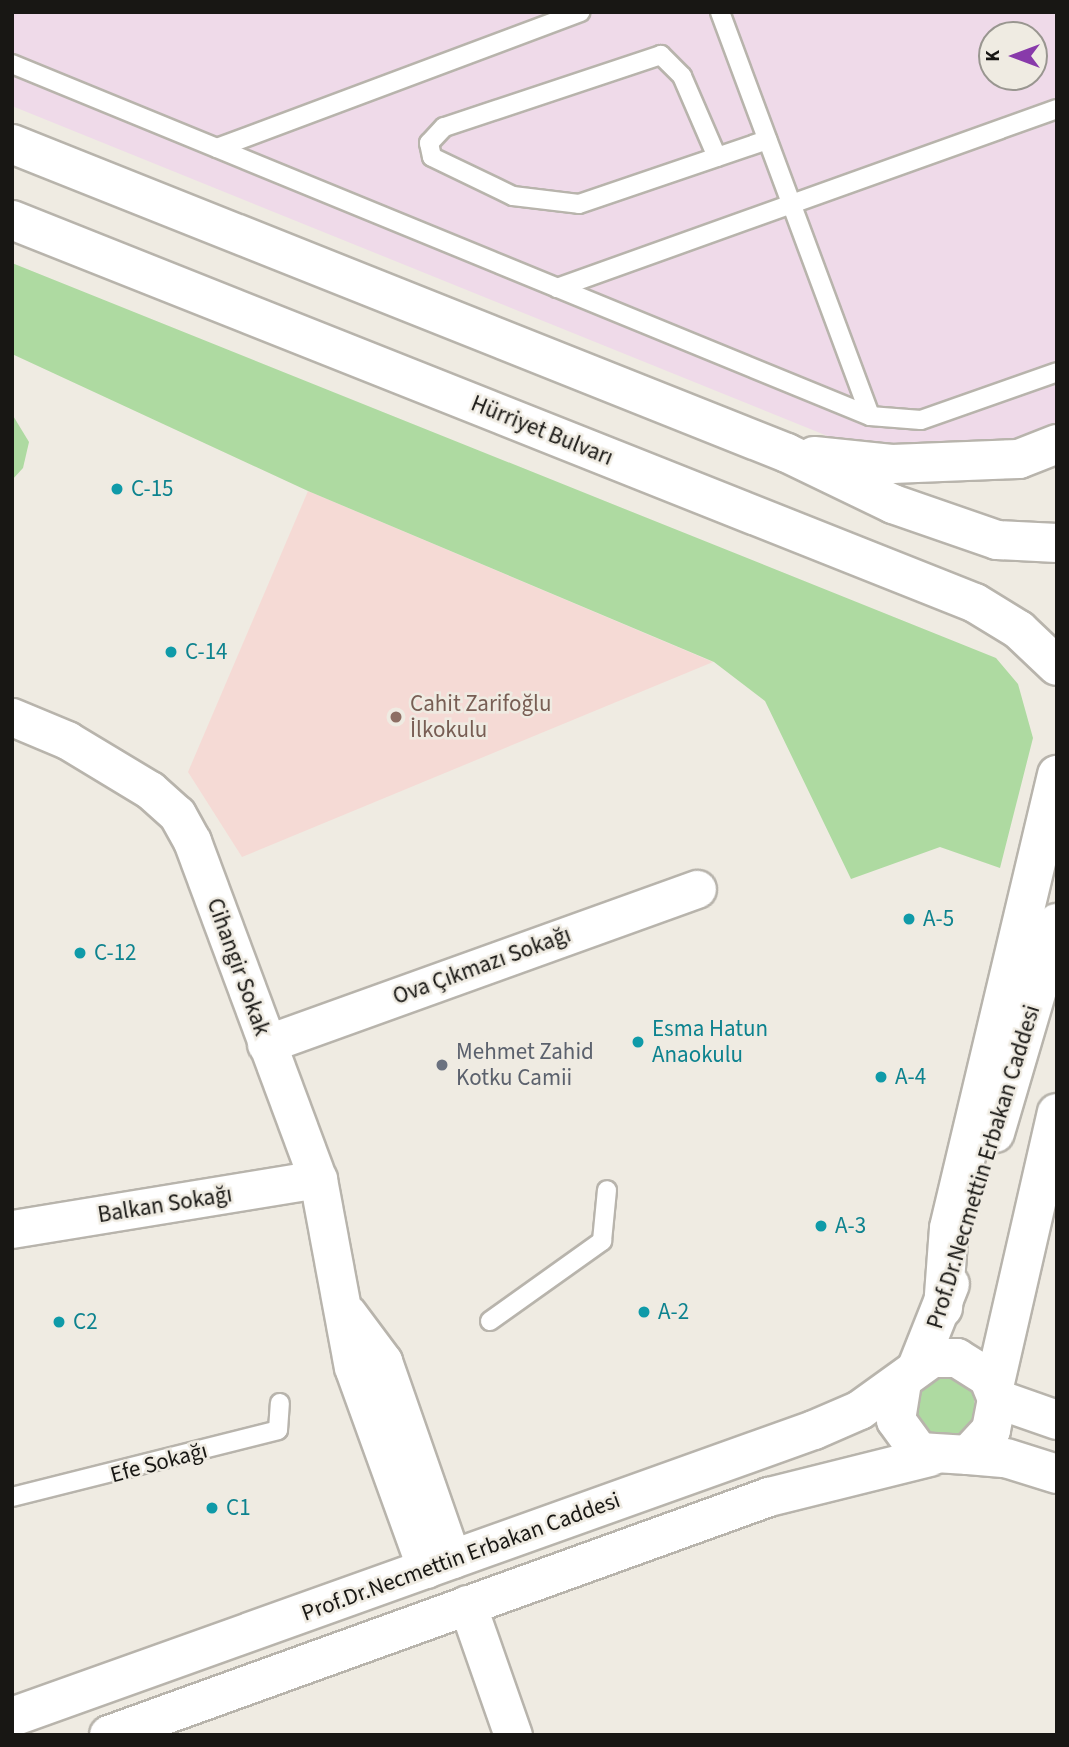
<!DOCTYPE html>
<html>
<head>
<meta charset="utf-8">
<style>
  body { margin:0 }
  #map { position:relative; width:1069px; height:1747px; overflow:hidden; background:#efebe2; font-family:"Source Sans 3",sans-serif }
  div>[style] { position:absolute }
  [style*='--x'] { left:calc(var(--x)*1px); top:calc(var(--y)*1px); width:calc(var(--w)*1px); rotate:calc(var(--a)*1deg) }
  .industrial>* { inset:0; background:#efdae9 }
  .education>* { inset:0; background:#f5dad5 }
  .green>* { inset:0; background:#aedaa1 }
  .round { border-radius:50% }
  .roads { filter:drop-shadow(2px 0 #b8b4ac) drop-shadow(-2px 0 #b8b4ac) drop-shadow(0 2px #b8b4ac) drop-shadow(0 -2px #b8b4ac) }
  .lane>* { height:18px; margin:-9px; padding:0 9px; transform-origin:9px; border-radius:9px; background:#fff }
  .street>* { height:37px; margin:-18.5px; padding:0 18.5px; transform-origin:18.5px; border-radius:18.5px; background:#fff }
  .secondary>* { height:38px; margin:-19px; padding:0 19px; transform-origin:19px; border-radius:19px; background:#fff }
  .primary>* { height:38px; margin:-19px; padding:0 19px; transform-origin:19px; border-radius:19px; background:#fff }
  .dots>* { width:19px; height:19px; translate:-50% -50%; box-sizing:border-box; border:4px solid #efebe2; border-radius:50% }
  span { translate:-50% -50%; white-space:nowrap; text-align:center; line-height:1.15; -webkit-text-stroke:5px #efebe2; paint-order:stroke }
  .street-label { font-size:23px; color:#181714 }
  .culture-label { font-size:23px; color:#0d838f }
  .left { translate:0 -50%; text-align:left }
  .education-label { font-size:23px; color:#785e54 }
  .worship-label { font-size:23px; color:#5b616d }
  .frame { position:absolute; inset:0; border:14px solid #181714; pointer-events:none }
  .north { position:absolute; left:978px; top:21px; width:70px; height:70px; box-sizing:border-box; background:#efebe2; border:2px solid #999690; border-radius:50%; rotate:270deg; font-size:19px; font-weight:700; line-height:28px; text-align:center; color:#181714 }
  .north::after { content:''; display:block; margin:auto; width:24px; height:32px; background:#883aaa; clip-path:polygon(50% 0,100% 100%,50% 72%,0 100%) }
</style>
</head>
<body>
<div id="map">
  <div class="industrial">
    <i style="clip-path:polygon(evenodd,12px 12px,1057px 12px,1057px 434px,916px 455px,830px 437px,12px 106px,12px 12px,992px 35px,1034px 35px,1034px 77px,992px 77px,992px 35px)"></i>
  </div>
  <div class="education">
    <i style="clip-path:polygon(308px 491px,713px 662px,242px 857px,188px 772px)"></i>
  </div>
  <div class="green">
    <i style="clip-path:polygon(12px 263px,996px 658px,1018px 684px,1033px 738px,1000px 868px,940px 847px,851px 879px,765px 701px,714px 662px,308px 491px,12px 354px)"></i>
    <i style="clip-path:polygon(12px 414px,29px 442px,23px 468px,12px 480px)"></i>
    <i class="round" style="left:913px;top:1375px;width:62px;height:62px"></i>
  </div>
  <div class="roads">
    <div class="lane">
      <i style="--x:720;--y:12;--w:431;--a:69.6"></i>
      <i style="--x:12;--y:64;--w:927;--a:22.31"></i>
      <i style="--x:870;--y:416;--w:51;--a:4.5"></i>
      <i style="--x:921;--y:420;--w:144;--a:-19.4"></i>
      <i style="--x:217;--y:148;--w:388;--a:-20.5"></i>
      <i style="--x:717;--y:157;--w:88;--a:-113.4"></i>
      <i style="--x:682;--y:76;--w:30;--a:-135"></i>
      <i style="--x:661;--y:55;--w:229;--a:161.6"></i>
      <i style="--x:444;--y:127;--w:22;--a:133"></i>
      <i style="--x:429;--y:143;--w:14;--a:78"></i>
      <i style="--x:432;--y:157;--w:90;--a:25.7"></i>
      <i style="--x:513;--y:196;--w:66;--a:6.9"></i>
      <i style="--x:579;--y:204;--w:199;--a:-18.8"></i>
      <i style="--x:557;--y:288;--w:531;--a:-19.7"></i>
      <i style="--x:490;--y:1321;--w:138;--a:-35.5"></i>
      <i style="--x:602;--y:1241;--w:51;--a:-84.4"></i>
      <i style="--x:12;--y:1497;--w:274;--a:-14.1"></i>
      <i style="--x:278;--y:1430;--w:27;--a:-86"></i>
    </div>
    <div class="street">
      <i style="--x:12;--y:717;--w:60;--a:22.7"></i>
      <i style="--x:67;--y:740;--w:97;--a:31.1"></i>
      <i style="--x:150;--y:790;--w:36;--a:42"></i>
      <i style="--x:177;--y:814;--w:31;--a:61"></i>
      <i style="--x:192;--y:841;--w:361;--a:69.6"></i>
      <i style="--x:318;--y:1179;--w:191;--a:79.5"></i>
      <i style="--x:353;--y:1367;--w:215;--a:70.1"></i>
      <i style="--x:266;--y:1044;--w:458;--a:-19.8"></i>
      <i style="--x:12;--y:1229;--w:310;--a:-9.3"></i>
      <i style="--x:348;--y:1314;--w:59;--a:53.3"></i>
      <i style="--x:383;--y:1361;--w:210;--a:70.8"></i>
      <i style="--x:467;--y:1604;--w:139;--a:70.7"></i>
    </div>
    <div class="secondary">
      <i style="--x:997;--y:1399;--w:64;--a:19.3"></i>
      <i style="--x:968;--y:1455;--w:38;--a:5"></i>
      <i style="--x:1006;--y:1458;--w:53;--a:17.4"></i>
      <i style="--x:12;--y:1717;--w:852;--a:-19.69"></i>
      <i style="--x:814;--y:1430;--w:50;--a:-23.5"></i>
      <i style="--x:860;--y:1410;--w:89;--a:-35.8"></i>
      <i style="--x:932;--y:1358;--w:25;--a:0"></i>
      <i style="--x:957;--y:1358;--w:36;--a:32"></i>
      <i style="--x:988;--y:1377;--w:24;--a:68"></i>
      <i style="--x:997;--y:1399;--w:32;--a:101"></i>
      <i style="--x:991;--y:1430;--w:34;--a:133"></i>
      <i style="--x:968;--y:1455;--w:49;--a:-176.5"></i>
      <i style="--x:919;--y:1452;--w:39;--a:-126"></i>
      <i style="--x:896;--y:1420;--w:39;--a:-81"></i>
      <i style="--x:109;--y:1735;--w:702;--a:-19.83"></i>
      <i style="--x:769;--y:1497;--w:166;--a:-14"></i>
    </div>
    <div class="primary">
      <i style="--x:12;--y:144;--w:834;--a:21.74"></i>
      <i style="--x:787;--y:453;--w:118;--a:25.7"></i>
      <i style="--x:893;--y:504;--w:110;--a:19.1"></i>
      <i style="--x:997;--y:540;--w:60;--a:2.9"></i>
      <i style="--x:12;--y:220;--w:1036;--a:21.69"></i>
      <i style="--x:975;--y:603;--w:52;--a:31.5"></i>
      <i style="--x:1019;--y:630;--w:52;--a:43.5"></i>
      <i style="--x:814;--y:456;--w:78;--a:5.9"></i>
      <i style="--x:892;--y:464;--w:127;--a:-2.3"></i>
      <i style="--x:1019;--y:459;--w:41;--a:-21.5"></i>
      <i style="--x:995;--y:1133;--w:219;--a:-73.6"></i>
      <i style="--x:943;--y:1308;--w:80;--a:-85.7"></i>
      <i style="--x:949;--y:1228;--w:466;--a:-76.6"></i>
      <i style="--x:917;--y:1367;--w:89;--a:-68.3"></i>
      <i style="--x:994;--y:1387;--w:281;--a:-77.1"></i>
    </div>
  </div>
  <div class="dots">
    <i style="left:117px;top:489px;background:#0f9aa8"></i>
    <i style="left:171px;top:652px;background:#0f9aa8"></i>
    <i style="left:396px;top:717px;background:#8d6e63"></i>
    <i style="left:909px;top:919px;background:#0f9aa8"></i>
    <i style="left:80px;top:953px;background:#0f9aa8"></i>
    <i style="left:638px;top:1042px;background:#0f9aa8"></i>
    <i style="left:442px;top:1065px;background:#6b7280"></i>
    <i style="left:881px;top:1077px;background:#0f9aa8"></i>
    <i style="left:821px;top:1226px;background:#0f9aa8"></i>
    <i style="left:644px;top:1312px;background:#0f9aa8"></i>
    <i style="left:59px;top:1322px;background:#0f9aa8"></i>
    <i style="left:212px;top:1508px;background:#0f9aa8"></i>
  </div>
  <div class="street-label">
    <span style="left:542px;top:431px;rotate:22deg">Hürriyet Bulvarı</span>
    <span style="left:482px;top:966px;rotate:-20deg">Ova Çıkmazı Sokağı</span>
    <span style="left:238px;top:967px;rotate:70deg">Cihangir Sokak</span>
    <span style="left:984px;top:1167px;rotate:-73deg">Prof.Dr.Necmettin Erbakan Caddesi</span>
    <span style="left:165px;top:1205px;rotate:-9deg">Balkan Sokağı</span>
    <span style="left:159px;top:1463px;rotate:-15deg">Efe Sokağı</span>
    <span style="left:461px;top:1557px;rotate:-20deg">Prof.Dr.Necmettin Erbakan Caddesi</span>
  </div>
  <div class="culture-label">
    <span class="left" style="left:131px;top:489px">C-15</span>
    <span class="left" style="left:185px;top:652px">C-14</span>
    <span class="left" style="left:923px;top:919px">A-5</span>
    <span class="left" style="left:94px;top:953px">C-12</span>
    <span class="left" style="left:652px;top:1042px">Esma Hatun<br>Anaokulu</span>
    <span class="left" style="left:895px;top:1077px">A-4</span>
    <span class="left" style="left:835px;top:1226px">A-3</span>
    <span class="left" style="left:658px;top:1312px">A-2</span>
    <span class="left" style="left:73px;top:1322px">C2</span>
    <span class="left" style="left:226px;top:1508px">C1</span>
  </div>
  <div class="education-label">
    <span class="left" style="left:410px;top:717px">Cahit Zarifoğlu<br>İlkokulu</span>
  </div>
  <div class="worship-label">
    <span class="left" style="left:456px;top:1065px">Mehmet Zahid<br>Kotku Camii</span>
  </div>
  <div class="frame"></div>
  <div class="north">K</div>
</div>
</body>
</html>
